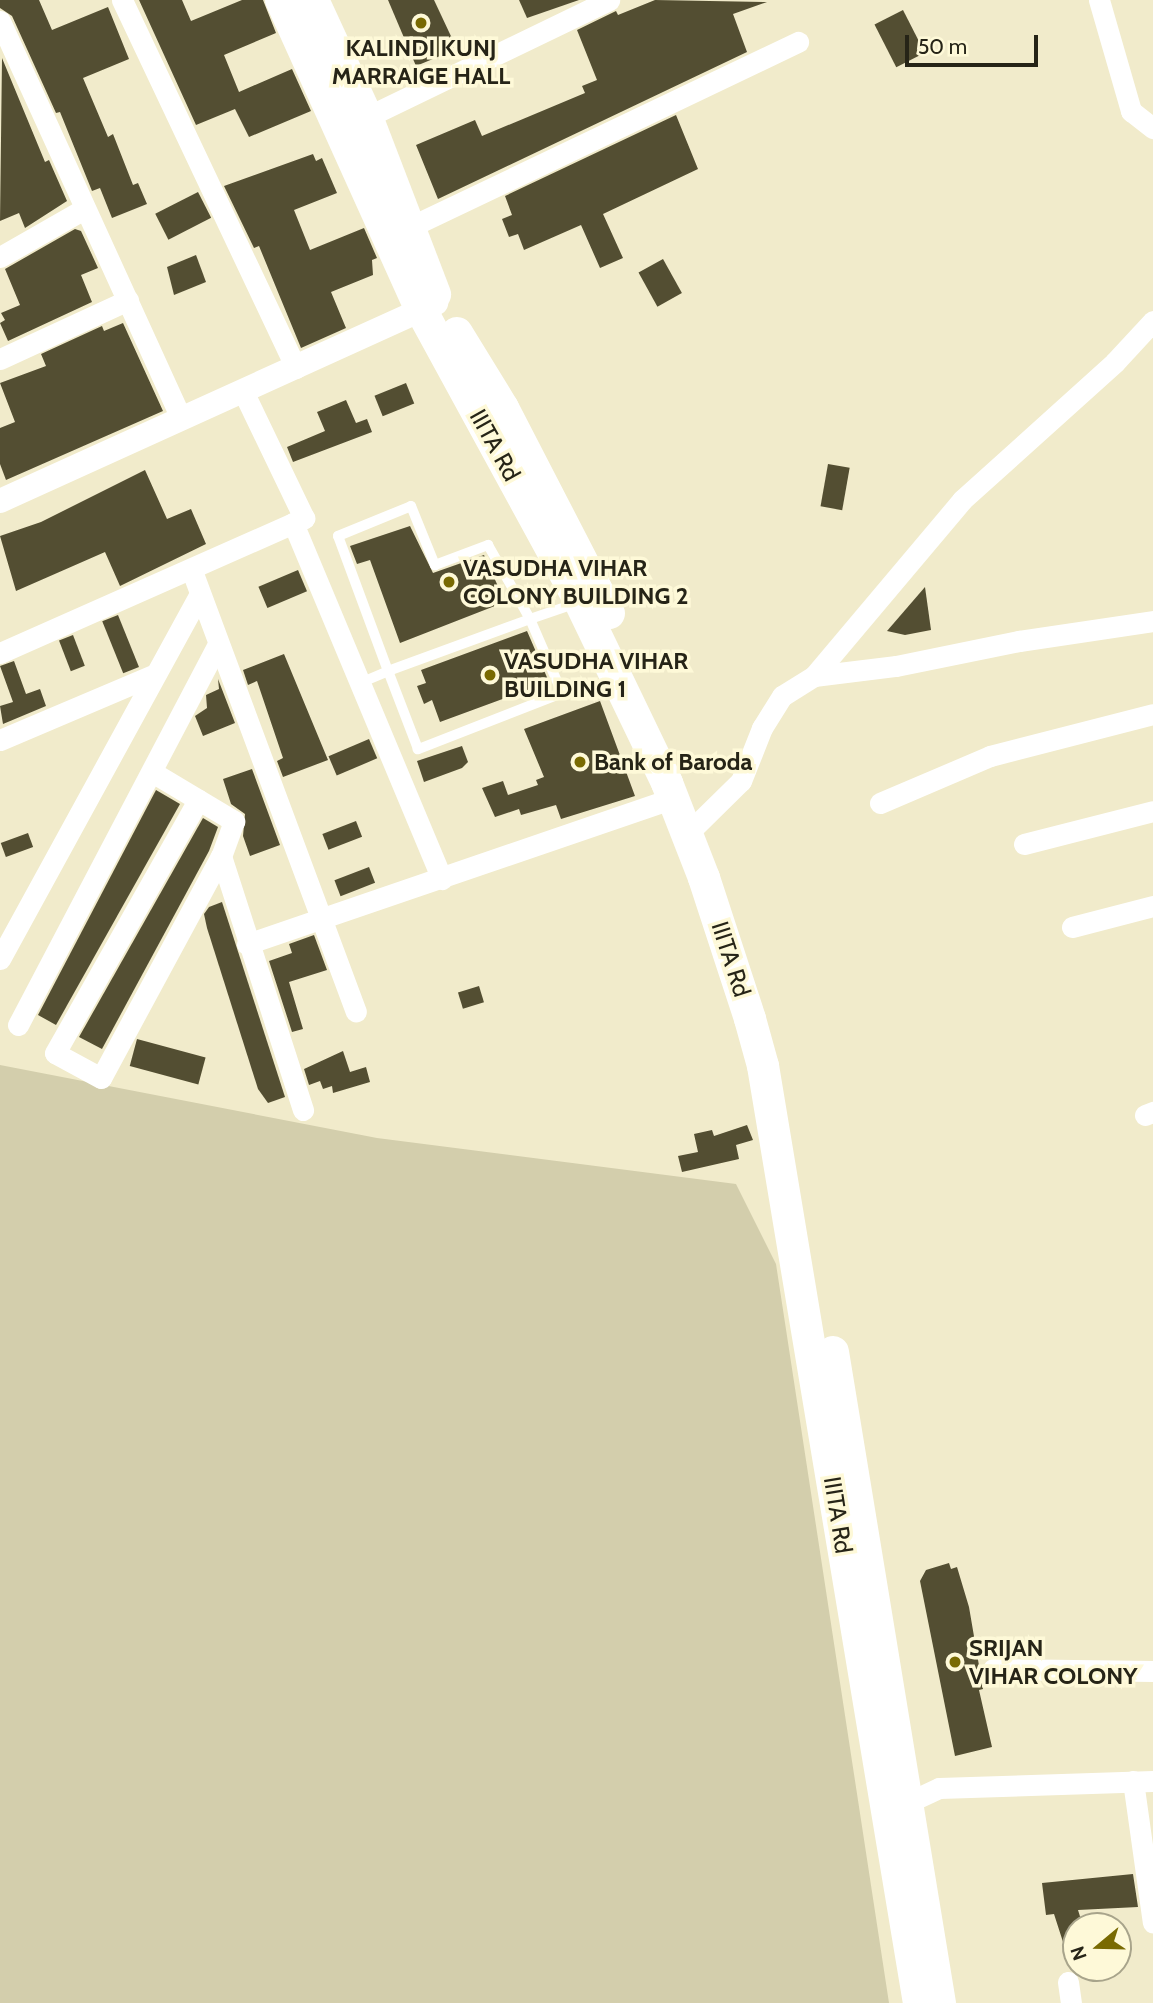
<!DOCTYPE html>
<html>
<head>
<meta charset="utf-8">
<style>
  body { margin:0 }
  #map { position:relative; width:1153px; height:2003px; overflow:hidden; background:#f1ebcb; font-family:Cabin,sans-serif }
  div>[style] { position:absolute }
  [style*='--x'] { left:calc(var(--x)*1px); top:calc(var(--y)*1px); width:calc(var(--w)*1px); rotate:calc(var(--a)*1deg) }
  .green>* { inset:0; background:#d3ceac }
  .building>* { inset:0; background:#534e32; transform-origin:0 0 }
  .service>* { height:10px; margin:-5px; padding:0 5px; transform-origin:5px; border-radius:5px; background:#fff }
  .minor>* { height:21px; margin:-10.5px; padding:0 10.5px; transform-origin:10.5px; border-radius:10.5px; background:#fff }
  .tertiary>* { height:24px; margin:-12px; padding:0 12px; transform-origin:12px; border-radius:12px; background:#fff }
  .primary>* { height:32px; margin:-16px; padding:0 16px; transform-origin:16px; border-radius:16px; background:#fff }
  .dots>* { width:19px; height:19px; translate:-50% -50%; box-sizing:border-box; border:4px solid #fef9d8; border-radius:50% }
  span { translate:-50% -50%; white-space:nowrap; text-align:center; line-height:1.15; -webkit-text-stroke:7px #fef9d8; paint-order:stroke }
  .poi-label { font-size:24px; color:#262417; font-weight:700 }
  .left { translate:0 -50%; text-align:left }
  .street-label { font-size:24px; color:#262417 }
  .north { position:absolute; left:1062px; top:1912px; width:70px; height:70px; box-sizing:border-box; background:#fef9d8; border:2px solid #a8a48b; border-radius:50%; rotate:251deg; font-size:19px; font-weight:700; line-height:28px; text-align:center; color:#262417 }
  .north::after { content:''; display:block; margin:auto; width:24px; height:32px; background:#796a02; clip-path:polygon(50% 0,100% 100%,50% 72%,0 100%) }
  .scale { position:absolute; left:905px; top:35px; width:133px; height:32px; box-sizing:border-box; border:4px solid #262417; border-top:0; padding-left:9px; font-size:21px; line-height:24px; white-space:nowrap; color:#262417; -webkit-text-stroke:5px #fef9d8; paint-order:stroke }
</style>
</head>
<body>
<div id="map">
  <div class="green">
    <i style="clip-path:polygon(0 1065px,377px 1138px,736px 1184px,776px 1264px,889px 2003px,0 2003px)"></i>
  </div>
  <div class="building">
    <i style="clip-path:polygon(0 0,39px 0,52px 30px,108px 7px,129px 59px,83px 78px,108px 137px,113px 134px,133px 185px,138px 183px,147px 204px,112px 218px,100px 188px,92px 191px,60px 112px,56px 113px,12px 16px,0 8px)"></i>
    <i style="clip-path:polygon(139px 0,182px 0,191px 21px,242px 0,263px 0,276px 33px,224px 55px,239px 92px,292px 69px,311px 111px,249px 137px,235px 109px,196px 125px)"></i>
    <i style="clip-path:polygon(388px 0,434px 0,457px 49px,416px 66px)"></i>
    <i style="clip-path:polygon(519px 0,579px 0,527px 18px)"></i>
    <i style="clip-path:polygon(655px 0,767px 2px,733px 14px,747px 52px,438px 199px,416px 145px,475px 120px,482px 136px,585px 93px,582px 86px,597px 80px,577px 30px,616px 11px,618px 15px)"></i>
    <i style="left:903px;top:10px;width:48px;height:32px;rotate:63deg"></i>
    <i style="clip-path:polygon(2px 58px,45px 162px,49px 160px,67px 201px,25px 228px,19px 213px,0 221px)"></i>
    <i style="clip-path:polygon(676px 115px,698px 169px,603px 214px,623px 258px,600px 268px,581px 225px,524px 250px,518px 234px,509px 237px,502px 219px,512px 215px,505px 196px)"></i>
    <i style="clip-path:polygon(313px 154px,316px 161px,322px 158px,337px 193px,294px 210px,310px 250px,364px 228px,377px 258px,372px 260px,373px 275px,331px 292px,346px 328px,301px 348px,259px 246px,254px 248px,224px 186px)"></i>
    <i style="left:198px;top:192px;width:29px;height:48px;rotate:63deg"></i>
    <i style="clip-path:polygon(75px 229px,81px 231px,98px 268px,81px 275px,92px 302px,8px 341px,0 323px,5px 320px,1px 313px,20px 305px,5px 269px)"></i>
    <i style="clip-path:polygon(196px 255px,206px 282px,174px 295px,167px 267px)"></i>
    <i style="left:663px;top:259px;width:39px;height:28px;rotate:61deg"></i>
    <i style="clip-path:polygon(123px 323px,163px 411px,6px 480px,0 464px,0 428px,15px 422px,0 383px,46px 366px,41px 354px,102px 326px,104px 331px)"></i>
    <i style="left:406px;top:383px;width:22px;height:34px;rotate:68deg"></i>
    <i style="clip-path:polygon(346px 400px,356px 423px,367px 419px,372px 432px,293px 462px,287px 447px,325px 431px,317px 412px)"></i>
    <i style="left:828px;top:464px;width:22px;height:43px;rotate:10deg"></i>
    <i style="clip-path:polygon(145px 470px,167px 519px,191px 509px,206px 544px,120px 586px,105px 552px,16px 591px,0 536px,41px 522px)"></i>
    <i style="clip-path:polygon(410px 526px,433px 573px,484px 555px,505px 602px,400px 643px,370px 560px,357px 564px,350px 546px)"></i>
    <i style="left:298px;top:570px;width:23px;height:43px;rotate:67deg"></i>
    <i style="clip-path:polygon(925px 587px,931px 630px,905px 635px,887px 631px)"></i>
    <i style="left:118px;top:615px;width:56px;height:17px;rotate:68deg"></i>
    <i style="clip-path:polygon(527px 631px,549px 682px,440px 722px,432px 700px,424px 704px,417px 686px,426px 683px,421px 670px)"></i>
    <i style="left:73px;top:635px;width:33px;height:15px;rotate:69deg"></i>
    <i style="clip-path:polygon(284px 654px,328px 760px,283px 777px,277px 761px,283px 758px,257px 681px,248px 685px,243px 670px)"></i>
    <i style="clip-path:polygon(14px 661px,26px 694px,40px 689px,46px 706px,3px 724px,0 706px,13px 702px,0 666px)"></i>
    <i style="clip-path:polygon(218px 679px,235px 723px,203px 736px,195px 716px,207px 708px,206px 695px,219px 689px)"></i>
    <i style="clip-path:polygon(600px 701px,635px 796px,561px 819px,556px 805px,521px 815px,519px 809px,495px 817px,482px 788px,503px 781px,508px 795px,538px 785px,536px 780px,544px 777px,524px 729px)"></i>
    <i style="left:369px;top:739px;width:21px;height:44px;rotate:67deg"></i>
    <i style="clip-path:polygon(462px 746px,468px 762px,462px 768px,424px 782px,417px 761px)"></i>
    <i style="clip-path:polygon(252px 769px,280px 845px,250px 856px,243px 836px,245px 814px,231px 804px,223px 779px)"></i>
    <i style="clip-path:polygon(156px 790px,180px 804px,56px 1025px,38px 1015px)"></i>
    <i style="clip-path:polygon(203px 818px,218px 827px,209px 851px,102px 1049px,79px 1037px)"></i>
    <i style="left:356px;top:821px;width:17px;height:36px;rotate:69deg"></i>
    <i style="left:28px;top:833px;width:15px;height:29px;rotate:70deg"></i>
    <i style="left:369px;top:867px;width:17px;height:37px;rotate:69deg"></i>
    <i style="clip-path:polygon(222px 902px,285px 1097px,268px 1103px,258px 1089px,207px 928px,204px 914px,209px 907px)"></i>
    <i style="clip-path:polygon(314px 935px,327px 970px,289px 982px,303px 1029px,292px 1032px,269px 961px,292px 953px,289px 944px)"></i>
    <i style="left:479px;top:986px;width:17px;height:22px;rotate:73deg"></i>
    <i style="left:137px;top:1039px;width:71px;height:28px;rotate:15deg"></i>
    <i style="clip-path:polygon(343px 1051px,350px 1072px,366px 1067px,370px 1082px,333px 1093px,332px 1086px,323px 1089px,320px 1081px,309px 1085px,304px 1069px)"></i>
    <i style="clip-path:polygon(747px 1125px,753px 1140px,736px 1145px,739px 1159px,682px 1172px,678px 1156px,698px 1152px,694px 1134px,712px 1130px,714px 1136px)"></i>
    <i style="clip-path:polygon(949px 1563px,951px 1569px,957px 1567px,969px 1607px,983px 1689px,979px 1690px,992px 1747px,955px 1756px,920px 1581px,926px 1570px)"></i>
    <i style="clip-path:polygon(1133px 1874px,1138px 1907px,1078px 1910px,1083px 1926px,1076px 1926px,1076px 1971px,1072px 1970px,1054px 1914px,1046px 1915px,1042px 1883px)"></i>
  </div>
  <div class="service">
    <i style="--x:360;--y:683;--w:30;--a:-23"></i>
    <i style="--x:388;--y:671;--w:144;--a:-110.3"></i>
    <i style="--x:338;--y:536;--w:79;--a:-22.3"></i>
    <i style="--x:411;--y:506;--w:64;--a:67.9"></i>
    <i style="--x:435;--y:565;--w:57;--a:-20.7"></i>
    <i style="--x:488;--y:545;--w:85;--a:60.4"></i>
    <i style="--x:530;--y:619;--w:81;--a:66.6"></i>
    <i style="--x:562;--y:693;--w:155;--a:158.7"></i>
    <i style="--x:418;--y:749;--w:84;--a:-111"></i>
    <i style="--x:388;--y:671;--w:151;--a:-20.1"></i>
    <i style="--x:530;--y:619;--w:50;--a:-18.8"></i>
  </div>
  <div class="minor">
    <i style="--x:122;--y:0;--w:407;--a:64.7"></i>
    <i style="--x:1099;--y:0;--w:116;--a:73.9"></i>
    <i style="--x:1131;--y:111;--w:28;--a:38"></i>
    <i style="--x:0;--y:21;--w:437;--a:65.5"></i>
    <i style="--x:367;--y:117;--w:269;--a:-25.8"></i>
    <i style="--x:410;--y:227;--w:430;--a:-25.5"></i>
    <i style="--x:0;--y:257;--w:97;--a:-29.7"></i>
    <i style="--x:0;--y:359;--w:141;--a:-24.7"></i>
    <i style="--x:293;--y:523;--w:386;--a:67.3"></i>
    <i style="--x:192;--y:571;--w:470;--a:69.6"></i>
    <i style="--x:0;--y:653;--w:333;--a:-23.9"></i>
    <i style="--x:304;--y:518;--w:141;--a:-115.7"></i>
    <i style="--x:814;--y:676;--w:230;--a:-49.9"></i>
    <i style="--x:962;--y:500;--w:206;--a:-42"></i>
    <i style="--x:1115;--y:362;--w:56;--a:-47.2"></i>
    <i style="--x:0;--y:740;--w:166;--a:-23"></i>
    <i style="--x:152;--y:772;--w:96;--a:30.9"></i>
    <i style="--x:234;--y:821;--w:37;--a:110"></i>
    <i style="--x:221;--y:856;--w:252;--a:118.4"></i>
    <i style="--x:101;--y:1078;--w:52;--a:-151.5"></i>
    <i style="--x:55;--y:1053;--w:291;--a:-60.5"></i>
    <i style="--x:880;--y:803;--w:120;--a:-23.1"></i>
    <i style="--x:990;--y:756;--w:168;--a:-14.4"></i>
    <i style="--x:688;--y:833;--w:74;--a:-44.5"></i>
    <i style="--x:741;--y:781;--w:57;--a:-68.4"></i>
    <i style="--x:762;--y:728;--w:38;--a:-58"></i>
    <i style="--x:782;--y:696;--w:38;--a:-32"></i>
    <i style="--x:814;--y:676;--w:83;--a:-7"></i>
    <i style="--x:896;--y:666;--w:126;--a:-11.5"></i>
    <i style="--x:1019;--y:641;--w:135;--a:-8.5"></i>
    <i style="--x:1024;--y:844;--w:133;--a:-14.3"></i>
    <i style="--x:221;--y:856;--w:267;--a:72.1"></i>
    <i style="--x:1072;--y:927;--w:84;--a:-14.5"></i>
    <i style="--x:247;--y:944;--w:450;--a:-18.9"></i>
    <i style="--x:0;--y:959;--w:416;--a:-61.3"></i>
    <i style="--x:18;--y:1025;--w:430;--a:-62.3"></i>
    <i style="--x:1145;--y:1115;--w:9;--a:-21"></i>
    <i style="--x:993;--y:1669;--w:160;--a:0.7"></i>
    <i style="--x:1133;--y:1781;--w:143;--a:82"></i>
    <i style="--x:909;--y:1802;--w:33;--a:-25"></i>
    <i style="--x:939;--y:1788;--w:214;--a:-1.9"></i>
    <i style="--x:1068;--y:1982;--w:21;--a:82"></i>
  </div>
  <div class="tertiary">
    <i style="--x:0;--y:501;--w:479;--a:-24.4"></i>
  </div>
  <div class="primary">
    <i style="--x:281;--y:0;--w:338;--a:65.7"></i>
    <i style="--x:420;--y:308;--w:335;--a:61.4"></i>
    <i style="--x:580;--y:602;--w:201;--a:64.3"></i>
    <i style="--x:667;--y:783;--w:102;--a:68.7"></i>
    <i style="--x:704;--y:878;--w:148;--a:71.9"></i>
    <i style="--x:750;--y:1019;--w:49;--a:74.5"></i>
    <i style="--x:763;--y:1066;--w:950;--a:80.55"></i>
    <i style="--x:313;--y:0;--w:129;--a:65.2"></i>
    <i style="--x:367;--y:117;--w:190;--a:69"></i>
    <i style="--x:457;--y:333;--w:88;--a:58.5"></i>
    <i style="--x:503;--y:408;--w:231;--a:62.7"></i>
    <i style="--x:833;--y:1352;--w:660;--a:80.67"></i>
  </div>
  <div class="dots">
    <i style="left:421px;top:23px;background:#796a02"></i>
    <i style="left:449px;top:582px;background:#796a02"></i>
    <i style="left:490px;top:675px;background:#796a02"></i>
    <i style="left:580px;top:762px;background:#796a02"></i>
    <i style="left:955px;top:1662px;background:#796a02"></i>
  </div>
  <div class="poi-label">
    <span style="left:421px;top:62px">KALINDI KUNJ<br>MARRAIGE HALL</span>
    <span class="left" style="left:463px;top:582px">VASUDHA VIHAR<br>COLONY BUILDING 2</span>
    <span class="left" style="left:504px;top:675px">VASUDHA VIHAR<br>BUILDING 1</span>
    <span class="left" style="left:594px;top:762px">Bank of Baroda</span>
    <span class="left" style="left:969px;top:1662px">SRIJAN<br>VIHAR COLONY</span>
  </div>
  <div class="street-label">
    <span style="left:495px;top:445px;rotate:61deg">IIITA Rd</span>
    <span style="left:731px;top:959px;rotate:72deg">IIITA Rd</span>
    <span style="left:838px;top:1515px;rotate:81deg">IIITA Rd</span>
  </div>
  <div class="north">N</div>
  <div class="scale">50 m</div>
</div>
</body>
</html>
